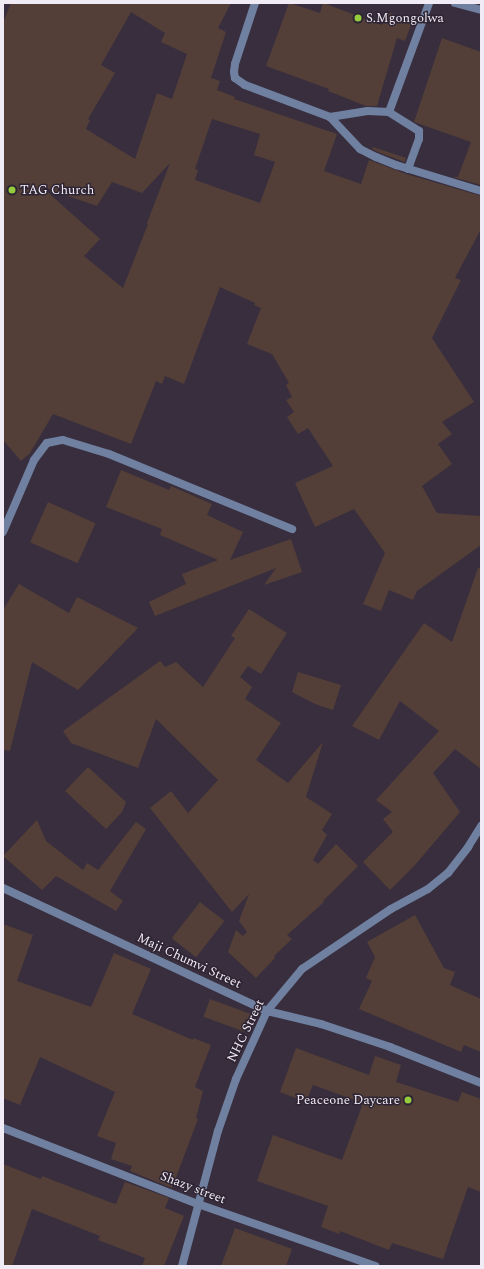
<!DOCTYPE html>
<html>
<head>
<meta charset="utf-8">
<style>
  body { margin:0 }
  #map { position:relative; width:484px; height:1269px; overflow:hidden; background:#382e3e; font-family:Spectral,serif }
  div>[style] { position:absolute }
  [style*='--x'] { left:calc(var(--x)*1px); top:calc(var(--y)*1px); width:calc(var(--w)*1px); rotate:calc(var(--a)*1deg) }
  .building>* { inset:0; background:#533f37; transform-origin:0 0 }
  .street>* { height:8px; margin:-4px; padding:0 4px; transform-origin:4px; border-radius:4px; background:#7080a0 }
  .dots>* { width:11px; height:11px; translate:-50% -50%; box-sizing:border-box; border:2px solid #2e2534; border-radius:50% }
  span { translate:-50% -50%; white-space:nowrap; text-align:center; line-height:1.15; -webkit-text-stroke:3px #2e2534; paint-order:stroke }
  .poi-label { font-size:13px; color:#f1ebf5 }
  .left { translate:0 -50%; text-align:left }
  .right { translate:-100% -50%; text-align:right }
  .street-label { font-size:13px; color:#f1ebf5 }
  .frame { position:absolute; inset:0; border:4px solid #f1ebf5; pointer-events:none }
</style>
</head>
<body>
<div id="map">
  <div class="building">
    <i style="clip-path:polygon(evenodd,11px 3px,231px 3px,218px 28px,226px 32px,211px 78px,220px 81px,217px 90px,235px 97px,234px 99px,337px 134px,324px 171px,361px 184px,369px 160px,406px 174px,481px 196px,481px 229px,455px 278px,461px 280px,432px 338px,474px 402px,442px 422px,452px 434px,438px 444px,452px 464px,422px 486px,437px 513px,481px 516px,481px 545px,417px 591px,413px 600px,389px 590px,381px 611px,363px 604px,385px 553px,354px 509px,315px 527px,295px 483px,333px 466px,308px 428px,298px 434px,287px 417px,294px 412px,286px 400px,292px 397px,286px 385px,289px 383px,272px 354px,247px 344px,261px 308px,254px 305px,255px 303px,220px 287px,184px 384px,165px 376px,162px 384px,156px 381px,131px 444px,53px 414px,30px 453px,21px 461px,3px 440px,3px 23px,11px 3px,131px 12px,165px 33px,161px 42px,187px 54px,172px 99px,157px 93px,135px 159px,86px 129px,90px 120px,88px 119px,115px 73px,101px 65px,131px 12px,11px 3px,212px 119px,260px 134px,254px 155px,275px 162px,260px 203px,195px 180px,198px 170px,195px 169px,212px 119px,11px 3px,170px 163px,147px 223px,148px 224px,123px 288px,84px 256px,100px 239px,42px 187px,97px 206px,112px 182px,142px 193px,170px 163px)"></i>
    <i style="clip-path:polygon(289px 3px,320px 13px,323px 3px,382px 25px,386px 12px,413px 20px,405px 41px,397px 38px,377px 106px,366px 106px,328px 91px,329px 89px,266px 66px)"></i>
    <i style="clip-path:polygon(442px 38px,481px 52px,481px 185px,453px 177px,458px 177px,471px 142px,414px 122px)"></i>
    <i style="clip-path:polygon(373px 147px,406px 158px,405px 162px,378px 152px,372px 149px)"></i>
    <i style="clip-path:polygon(121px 470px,169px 490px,171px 486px,212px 504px,207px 515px,243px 532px,230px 560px,291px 539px,302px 572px,264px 585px,276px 568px,155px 616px,149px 602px,186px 584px,182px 574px,218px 560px,160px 535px,162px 529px,106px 507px)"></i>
    <i style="left:48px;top:502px;width:52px;height:44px;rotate:24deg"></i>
    <i style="clip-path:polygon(478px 568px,481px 568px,481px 769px,455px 749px,433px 773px,460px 812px,415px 865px,390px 890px,363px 862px,393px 832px,383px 819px,392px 812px,376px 800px,439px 731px,400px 701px,379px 740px,352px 726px,424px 623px,452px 642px)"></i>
    <i style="clip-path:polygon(19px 584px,69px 613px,77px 597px,138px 628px,78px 690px,32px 662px,10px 751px,3px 750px,3px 610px)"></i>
    <i style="clip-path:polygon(249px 609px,287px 633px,261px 674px,248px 666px,240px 677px,252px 687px,245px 699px,281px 723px,256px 760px,288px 783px,323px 742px,306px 797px,332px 814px,322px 830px,327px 835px,313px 860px,318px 864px,336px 844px,358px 866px,323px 901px,324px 902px,287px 935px,292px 939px,274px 956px,275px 958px,256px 978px,228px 952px,236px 930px,243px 936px,247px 932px,239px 921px,249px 894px,232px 912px,150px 808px,171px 791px,188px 813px,218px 780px,156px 719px,138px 768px,71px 743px,63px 731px,160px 661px,165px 667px,176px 662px,203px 687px,235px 638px,231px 636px)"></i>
    <i style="clip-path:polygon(298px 672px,341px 685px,333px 710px,315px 704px,292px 692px)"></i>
    <i style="clip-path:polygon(88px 767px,126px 802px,122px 812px,106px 829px,65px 791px)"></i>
    <i style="clip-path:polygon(37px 820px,46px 841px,83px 870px,87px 863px,98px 870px,136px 822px,146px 829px,110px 891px,123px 901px,116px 911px,56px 876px,42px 890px,3px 856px)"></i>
    <i style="left:200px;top:902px;width:31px;height:46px;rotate:38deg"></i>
    <i style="clip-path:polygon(415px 915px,444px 968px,455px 972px,450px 985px,481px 999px,481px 1052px,464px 1045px,461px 1052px,359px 1009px,372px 981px,366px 978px,375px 957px,367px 942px)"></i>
    <i style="clip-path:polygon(3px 924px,33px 935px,17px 981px,91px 1007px,114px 953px,151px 969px,132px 1014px,193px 1040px,193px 1038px,211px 1045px,195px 1087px,203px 1091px,196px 1118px,198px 1119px,172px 1188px,130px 1171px,132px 1166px,111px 1159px,116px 1143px,97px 1136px,115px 1092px,40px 1057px,20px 1105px,3px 1098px)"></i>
    <i style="left:210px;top:999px;width:45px;height:19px;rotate:20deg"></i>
    <i style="clip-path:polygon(296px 1048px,369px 1075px,375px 1056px,401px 1065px,396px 1082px,458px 1102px,462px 1092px,481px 1099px,481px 1192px,468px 1187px,443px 1259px,392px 1243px,389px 1250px,340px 1231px,339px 1234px,321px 1227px,328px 1206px,257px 1181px,273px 1135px,342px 1160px,363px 1103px,313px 1085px,306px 1102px,280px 1092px)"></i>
    <i style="clip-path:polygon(3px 1164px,41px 1179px,42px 1176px,112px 1203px,116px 1204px,125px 1182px,169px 1198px,165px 1208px,184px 1216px,164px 1266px,142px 1266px,145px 1258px,98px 1240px,100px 1236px,32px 1209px,12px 1266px,3px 1266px)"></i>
    <i style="clip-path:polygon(235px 1228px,292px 1249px,286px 1266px,221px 1266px)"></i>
  </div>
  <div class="street">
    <i style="--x:255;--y:3;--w:64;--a:108.2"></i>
    <i style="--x:235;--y:64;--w:8;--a:97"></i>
    <i style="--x:234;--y:72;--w:6;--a:81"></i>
    <i style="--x:235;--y:78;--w:12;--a:35"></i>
    <i style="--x:245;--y:85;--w:91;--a:20.6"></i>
    <i style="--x:330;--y:117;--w:44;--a:46.8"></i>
    <i style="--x:360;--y:149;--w:18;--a:27"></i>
    <i style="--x:376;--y:157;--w:22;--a:22"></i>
    <i style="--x:396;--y:165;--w:89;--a:17"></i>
    <i style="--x:455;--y:3;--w:27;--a:15"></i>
    <i style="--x:330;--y:117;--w:38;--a:-9"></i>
    <i style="--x:368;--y:111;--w:21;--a:3"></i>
    <i style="--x:408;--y:169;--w:32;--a:-70"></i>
    <i style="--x:419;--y:139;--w:8;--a:-90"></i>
    <i style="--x:419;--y:131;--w:36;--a:-148"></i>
    <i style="--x:389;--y:112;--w:116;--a:-69.8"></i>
    <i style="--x:3;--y:532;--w:78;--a:-66.7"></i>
    <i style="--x:34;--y:460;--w:21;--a:-53"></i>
    <i style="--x:47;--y:443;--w:16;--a:-11"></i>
    <i style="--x:63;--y:440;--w:48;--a:16.9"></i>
    <i style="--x:109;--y:454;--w:198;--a:22.3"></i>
    <i style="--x:3;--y:888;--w:291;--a:25"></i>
    <i style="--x:267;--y:1011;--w:56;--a:13.5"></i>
    <i style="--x:321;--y:1024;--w:73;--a:18.4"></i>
    <i style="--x:390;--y:1047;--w:98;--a:21.6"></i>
    <i style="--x:3;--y:1128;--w:209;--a:21.3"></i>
    <i style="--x:198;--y:1204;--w:188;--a:19.3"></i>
    <i style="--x:182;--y:1266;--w:140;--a:-75.1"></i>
    <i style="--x:218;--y:1131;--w:55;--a:-70.9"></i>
    <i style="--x:236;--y:1079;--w:75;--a:-65.5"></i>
    <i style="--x:267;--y:1011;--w:55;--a:-50.2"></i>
    <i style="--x:302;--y:969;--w:107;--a:-34"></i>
    <i style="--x:391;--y:909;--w:42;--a:-28.4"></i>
    <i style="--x:428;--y:889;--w:26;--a:-39"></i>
    <i style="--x:448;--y:873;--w:33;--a:-52"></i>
    <i style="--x:468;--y:847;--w:25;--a:-58"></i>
  </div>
  <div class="dots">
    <i style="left:358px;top:18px;background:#95cc3b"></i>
    <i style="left:12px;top:190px;background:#95cc3b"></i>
    <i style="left:408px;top:1100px;background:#95cc3b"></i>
  </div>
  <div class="poi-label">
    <span class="left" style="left:366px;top:18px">S.Mgongolwa</span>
    <span class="left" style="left:20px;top:190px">TAG Church</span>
    <span class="right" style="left:400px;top:1100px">Peaceone Daycare</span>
  </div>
  <div class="street-label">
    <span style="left:189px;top:961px;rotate:25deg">Maji Chumvi Street</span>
    <span style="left:246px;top:1031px;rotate:-64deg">NHC Street</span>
    <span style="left:193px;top:1188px;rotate:21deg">Shazy street</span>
  </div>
  <div class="frame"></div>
</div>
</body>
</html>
